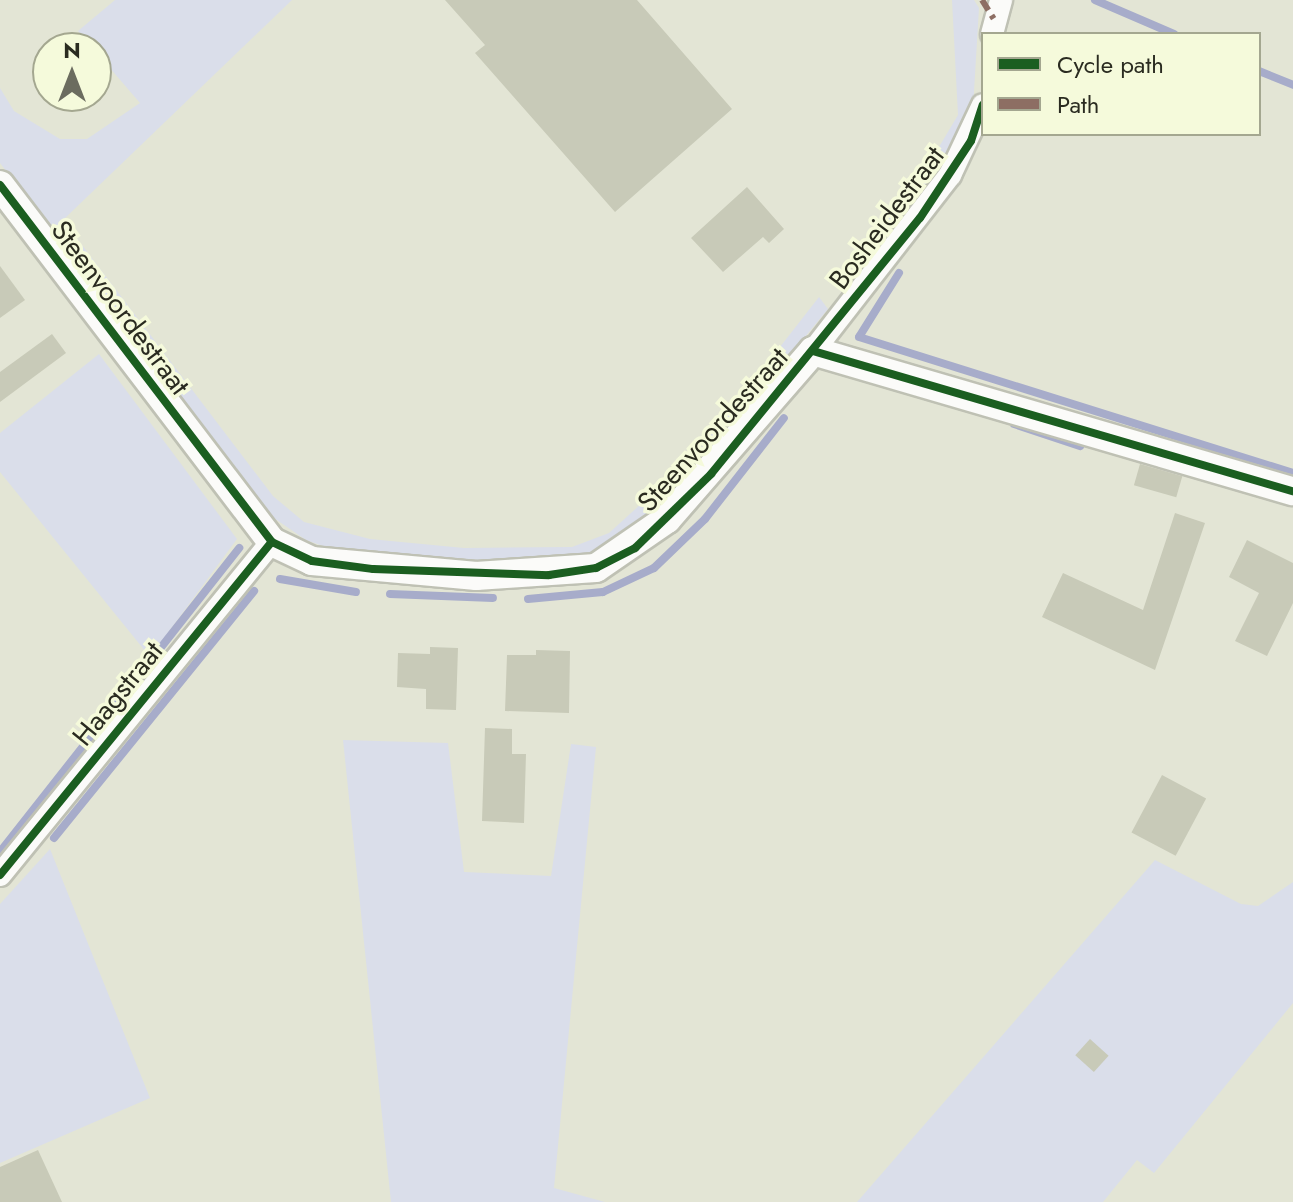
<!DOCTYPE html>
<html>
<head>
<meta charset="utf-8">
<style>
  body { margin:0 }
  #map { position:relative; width:1293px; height:1202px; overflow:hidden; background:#e3e5d5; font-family:Jost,sans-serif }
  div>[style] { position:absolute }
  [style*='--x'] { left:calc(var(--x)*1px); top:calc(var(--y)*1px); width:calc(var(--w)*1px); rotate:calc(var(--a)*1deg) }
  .green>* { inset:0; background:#dadeea }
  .stream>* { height:8px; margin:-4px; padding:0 4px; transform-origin:4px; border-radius:4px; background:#a7acca }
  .building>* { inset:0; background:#c8cab8; transform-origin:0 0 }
  .roads { filter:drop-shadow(2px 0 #bfc1b4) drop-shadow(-2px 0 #bfc1b4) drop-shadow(0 2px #bfc1b4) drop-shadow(0 -2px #bfc1b4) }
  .minor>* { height:22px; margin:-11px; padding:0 11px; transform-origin:11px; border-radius:11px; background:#fbfbf9 }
  .tertiary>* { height:28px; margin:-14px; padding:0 14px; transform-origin:14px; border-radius:14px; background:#fbfbf9 }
  .quiet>* { height:6px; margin-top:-3px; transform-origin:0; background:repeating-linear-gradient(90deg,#8d6e63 0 12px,transparent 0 18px) }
  .cycleway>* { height:8px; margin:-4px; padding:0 4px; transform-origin:4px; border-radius:4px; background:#1b5e20 }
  span { translate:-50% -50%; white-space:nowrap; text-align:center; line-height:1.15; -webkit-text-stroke:7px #f5fadb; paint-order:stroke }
  .street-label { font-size:28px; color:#2a2b20 }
  .legend { position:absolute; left:981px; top:32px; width:280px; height:104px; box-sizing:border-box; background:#f5fadb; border:2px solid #a4a790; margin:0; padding:10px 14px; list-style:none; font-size:24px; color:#2a2b20 }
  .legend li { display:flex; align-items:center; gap:16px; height:40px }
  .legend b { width:40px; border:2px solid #a4a790 }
  .north { position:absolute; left:32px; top:32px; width:80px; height:80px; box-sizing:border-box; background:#f5fadb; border:2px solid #a4a790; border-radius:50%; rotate:0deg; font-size:22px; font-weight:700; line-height:32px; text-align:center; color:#2a2b20 }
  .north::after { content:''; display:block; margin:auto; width:28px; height:36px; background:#6b6c5f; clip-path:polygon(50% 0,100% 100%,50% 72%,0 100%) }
</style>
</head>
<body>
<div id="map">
  <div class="green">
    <i style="clip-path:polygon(115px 0,292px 0,63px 220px,273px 496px,304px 522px,370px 539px,464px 548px,572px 547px,609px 533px,697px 453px,819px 297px,828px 309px,698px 467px,614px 543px,579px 557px,503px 562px,337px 551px,306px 540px,265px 512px,0 163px,0 88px,14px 111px,60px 139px,87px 139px,140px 103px,78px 31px)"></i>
    <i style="clip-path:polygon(952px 0,974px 0,979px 8px,973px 108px,947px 169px,884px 248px,871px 236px,914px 189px,958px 115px)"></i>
    <i style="clip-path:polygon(99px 354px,237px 539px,150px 657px,0 472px,0 433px)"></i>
    <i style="clip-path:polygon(343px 740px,448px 743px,464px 872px,551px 876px,571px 744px,596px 747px,554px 1188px,605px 1202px,391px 1202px)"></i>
    <i style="clip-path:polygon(50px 849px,150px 1098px,0 1163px,0 904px)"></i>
    <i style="clip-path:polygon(1155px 860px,1241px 904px,1258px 906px,1293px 882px,1293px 1003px,1154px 1173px,1137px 1160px,1103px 1202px,857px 1202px)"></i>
  </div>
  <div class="stream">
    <i style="--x:1095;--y:0;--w:86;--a:23.3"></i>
    <i style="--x:1259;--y:71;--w:37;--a:22"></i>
    <i style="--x:899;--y:273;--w:75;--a:122"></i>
    <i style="--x:859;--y:337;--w:455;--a:17.4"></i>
    <i style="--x:1014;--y:424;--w:70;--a:18.4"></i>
    <i style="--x:280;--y:579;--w:77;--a:9.7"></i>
    <i style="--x:390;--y:594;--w:103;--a:2.2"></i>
    <i style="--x:528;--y:599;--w:75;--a:-5.3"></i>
    <i style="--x:603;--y:592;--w:56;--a:-25.2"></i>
    <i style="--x:654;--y:568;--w:71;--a:-43.9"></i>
    <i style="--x:705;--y:519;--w:128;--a:-52"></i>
    <i style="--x:54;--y:838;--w:318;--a:-51"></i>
    <i style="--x:0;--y:852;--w:387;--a:-51.8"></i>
  </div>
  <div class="building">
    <i style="clip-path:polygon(445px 0,637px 0,732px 109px,615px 212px,475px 53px,485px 45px)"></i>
    <i style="clip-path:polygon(747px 187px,784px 229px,769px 243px,763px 237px,723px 272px,691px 238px)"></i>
    <i style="clip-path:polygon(0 266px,25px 300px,0 318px)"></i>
    <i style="clip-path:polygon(52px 334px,66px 353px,0 402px,0 372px)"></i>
    <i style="left:1140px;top:464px;width:44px;height:22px;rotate:16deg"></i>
    <i style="clip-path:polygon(1175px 513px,1205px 523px,1155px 670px,1042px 617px,1063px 573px,1143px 610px)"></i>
    <i style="clip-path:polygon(1247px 540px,1293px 563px,1293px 603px,1267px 656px,1235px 641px,1259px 593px,1229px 577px)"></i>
    <i style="clip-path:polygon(430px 647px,458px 648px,456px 710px,426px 709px,426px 689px,397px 687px,398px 653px,430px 654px)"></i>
    <i style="clip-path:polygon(536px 650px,570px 651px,569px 713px,505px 711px,507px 655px,536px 655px)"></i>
    <i style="clip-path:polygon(485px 728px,512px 729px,512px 754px,526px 754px,524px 823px,482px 821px)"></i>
    <i style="left:1162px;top:775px;width:50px;height:65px;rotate:28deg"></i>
    <i style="left:1090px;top:1039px;width:25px;height:22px;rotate:42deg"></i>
    <i style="clip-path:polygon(38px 1150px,62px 1202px,0 1202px,0 1167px)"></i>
  </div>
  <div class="roads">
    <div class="minor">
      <i style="--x:992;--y:34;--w:35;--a:-75"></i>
      <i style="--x:813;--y:351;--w:223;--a:-52.1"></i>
      <i style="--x:950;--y:175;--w:77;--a:-64.8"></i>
      <i style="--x:0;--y:875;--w:430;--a:-50.8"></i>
    </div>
    <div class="tertiary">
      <i style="--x:0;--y:185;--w:449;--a:52.7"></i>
      <i style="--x:272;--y:542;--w:44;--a:25.4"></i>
      <i style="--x:312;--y:561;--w:165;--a:5.2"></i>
      <i style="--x:476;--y:576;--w:120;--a:-3.8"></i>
      <i style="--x:596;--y:568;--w:86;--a:-34.6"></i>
      <i style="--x:667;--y:519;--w:223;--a:-49"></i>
      <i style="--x:813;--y:351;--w:500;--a:16.3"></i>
    </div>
  </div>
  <div class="quiet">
    <i style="--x:982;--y:0;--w:22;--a:58"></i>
  </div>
  <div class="cycleway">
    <i style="--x:0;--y:185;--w:449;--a:52.7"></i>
    <i style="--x:272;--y:542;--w:44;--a:25.4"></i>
    <i style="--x:312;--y:561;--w:62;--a:7.5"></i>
    <i style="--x:373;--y:569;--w:176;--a:2"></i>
    <i style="--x:549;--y:575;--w:48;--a:-8.5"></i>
    <i style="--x:596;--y:568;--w:44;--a:-27.1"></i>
    <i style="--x:635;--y:548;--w:106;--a:-44.2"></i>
    <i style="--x:711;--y:474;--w:330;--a:-50.8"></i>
    <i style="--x:920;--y:218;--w:92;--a:-56.5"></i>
    <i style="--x:971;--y:141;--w:38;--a:-72"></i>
    <i style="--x:813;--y:351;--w:500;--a:16.3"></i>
    <i style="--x:0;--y:875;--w:430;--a:-50.8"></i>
  </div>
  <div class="street-label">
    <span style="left:887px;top:218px;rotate:-53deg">Bosheidestraat</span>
    <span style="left:120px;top:308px;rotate:53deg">Steenvoordestraat</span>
    <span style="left:713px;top:430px;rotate:-48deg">Steenvoordestraat</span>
    <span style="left:118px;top:694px;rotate:-51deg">Haagstraat</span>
  </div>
  <ul class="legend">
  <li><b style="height:10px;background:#1b5e20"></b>Cycle path</li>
  <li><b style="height:10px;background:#8d6e63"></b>Path</li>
  </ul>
  <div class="north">N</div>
</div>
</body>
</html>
